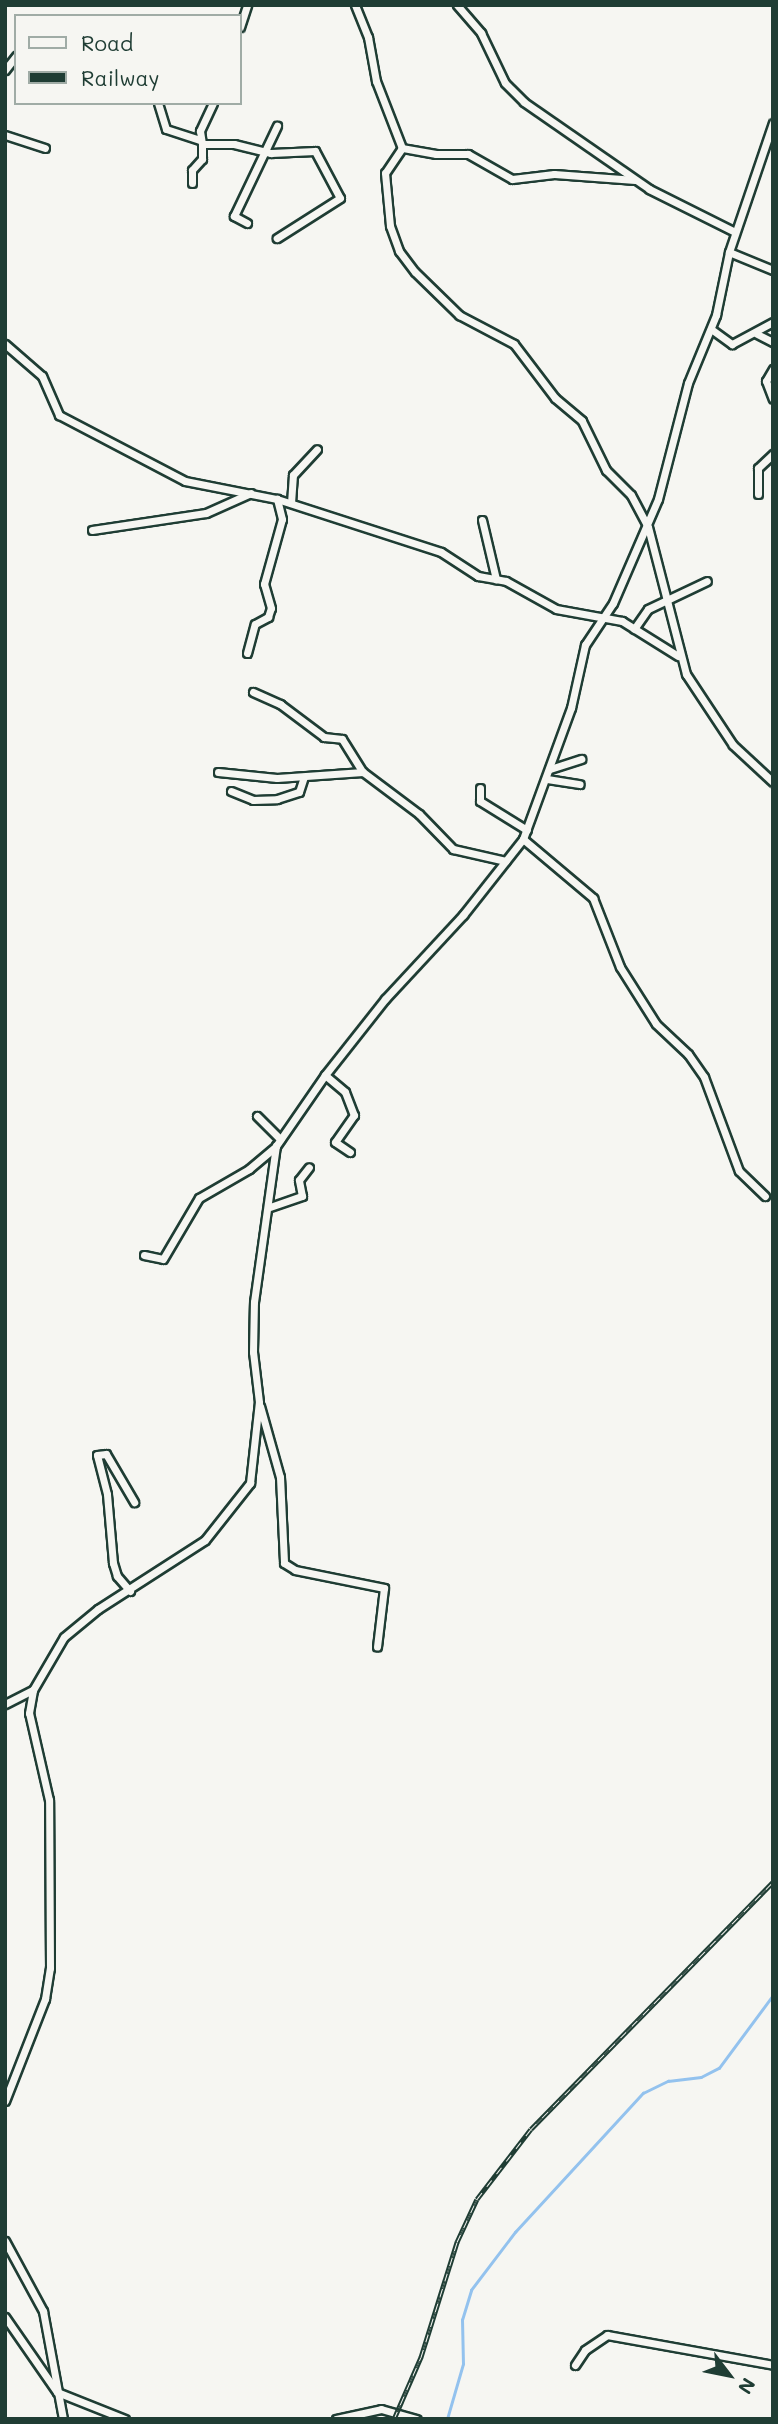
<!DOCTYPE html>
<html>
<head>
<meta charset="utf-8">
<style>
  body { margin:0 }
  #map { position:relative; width:778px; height:2424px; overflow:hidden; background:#f6f6f2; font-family:Mali,sans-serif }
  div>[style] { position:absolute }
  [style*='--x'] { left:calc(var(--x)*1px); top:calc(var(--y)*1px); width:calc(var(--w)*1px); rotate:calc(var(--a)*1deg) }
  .stream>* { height:2.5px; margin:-1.25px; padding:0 1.25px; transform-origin:1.25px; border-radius:1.25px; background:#93c2ee }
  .roads { filter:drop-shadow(2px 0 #1f3d34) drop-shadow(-2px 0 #1f3d34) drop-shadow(0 2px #1f3d34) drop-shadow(0 -2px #1f3d34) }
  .street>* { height:7px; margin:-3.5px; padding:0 3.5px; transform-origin:3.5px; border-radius:3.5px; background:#f6f6f2 }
  .rail>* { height:5px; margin-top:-2.5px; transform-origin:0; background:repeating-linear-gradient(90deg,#f6f6f2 0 8px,#1f3d34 0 16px); box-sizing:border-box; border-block:2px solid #1f3d34 }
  span { translate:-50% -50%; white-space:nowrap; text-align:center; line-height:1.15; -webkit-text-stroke:5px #f6f6f2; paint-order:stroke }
  .frame { position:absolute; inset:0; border:7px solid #1f3d34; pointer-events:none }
  .legend { position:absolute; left:14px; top:14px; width:228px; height:91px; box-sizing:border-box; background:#f6f6f2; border:2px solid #a0aca6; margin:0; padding:9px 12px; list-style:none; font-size:21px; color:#1f3d34 }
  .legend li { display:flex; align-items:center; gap:14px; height:35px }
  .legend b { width:35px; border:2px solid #a0aca6 }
  .north { position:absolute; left:694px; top:2340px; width:70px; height:70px; -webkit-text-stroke:5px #f6f6f2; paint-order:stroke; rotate:122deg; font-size:19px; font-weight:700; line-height:28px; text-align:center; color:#1f3d34 }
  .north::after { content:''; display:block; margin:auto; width:24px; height:32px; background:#1f3d34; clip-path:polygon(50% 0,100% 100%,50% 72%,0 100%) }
</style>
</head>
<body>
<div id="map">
  <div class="stream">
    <i style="--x:447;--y:2419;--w:57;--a:-73.8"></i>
    <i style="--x:463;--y:2364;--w:44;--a:-91.3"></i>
    <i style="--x:462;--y:2320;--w:31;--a:-73"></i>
    <i style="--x:471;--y:2290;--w:73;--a:-52.8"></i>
    <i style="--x:515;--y:2232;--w:189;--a:-47.4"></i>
    <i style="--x:643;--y:2093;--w:28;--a:-26"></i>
    <i style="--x:668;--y:2081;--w:33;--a:-7"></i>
    <i style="--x:701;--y:2077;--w:20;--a:-27"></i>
    <i style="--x:719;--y:2068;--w:91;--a:-53.5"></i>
  </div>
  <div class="roads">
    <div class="street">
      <i style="--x:355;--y:5;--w:35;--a:68"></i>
      <i style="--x:368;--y:37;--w:45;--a:79.7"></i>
      <i style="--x:376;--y:81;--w:72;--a:68.8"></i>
      <i style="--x:457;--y:5;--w:37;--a:49"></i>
      <i style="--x:481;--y:33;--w:55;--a:64.4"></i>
      <i style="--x:505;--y:83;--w:27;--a:45"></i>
      <i style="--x:524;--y:102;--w:152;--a:34.8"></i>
      <i style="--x:649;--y:189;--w:96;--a:26.6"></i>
      <i style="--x:240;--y:27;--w:23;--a:-72"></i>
      <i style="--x:5;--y:70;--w:18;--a:-52"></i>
      <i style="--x:158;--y:103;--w:27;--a:73"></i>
      <i style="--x:166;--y:129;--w:36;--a:18"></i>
      <i style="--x:213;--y:103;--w:31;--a:115"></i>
      <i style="--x:200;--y:131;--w:13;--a:81"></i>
      <i style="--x:202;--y:144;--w:32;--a:0"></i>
      <i style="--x:234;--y:144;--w:38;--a:14"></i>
      <i style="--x:271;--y:153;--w:44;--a:-2.6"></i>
      <i style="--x:315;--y:151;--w:53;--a:62"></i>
      <i style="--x:340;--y:198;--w:75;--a:147.6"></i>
      <i style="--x:5;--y:135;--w:42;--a:18"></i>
      <i style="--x:635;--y:180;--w:81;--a:-175.8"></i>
      <i style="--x:554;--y:174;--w:42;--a:173.2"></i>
      <i style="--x:512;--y:179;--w:51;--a:-150.4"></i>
      <i style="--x:468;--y:154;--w:32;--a:180"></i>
      <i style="--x:436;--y:154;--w:35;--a:-170"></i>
      <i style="--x:402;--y:148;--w:30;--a:124"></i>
      <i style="--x:385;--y:173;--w:53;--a:84.6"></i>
      <i style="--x:390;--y:226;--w:27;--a:70"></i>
      <i style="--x:399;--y:251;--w:26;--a:53"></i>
      <i style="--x:415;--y:272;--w:62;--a:44.3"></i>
      <i style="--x:459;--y:315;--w:62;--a:27.8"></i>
      <i style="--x:514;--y:344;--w:68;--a:52.8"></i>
      <i style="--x:555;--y:398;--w:35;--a:40"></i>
      <i style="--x:582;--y:421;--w:55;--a:63.9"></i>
      <i style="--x:606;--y:470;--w:35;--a:45"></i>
      <i style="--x:631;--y:495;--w:36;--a:62"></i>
      <i style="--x:648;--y:527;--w:152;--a:75.5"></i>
      <i style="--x:686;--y:674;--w:85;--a:56.5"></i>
      <i style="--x:733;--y:745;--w:54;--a:42.8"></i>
      <i style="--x:192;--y:183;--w:13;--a:-90"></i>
      <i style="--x:192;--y:170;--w:15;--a:-48"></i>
      <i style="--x:202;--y:159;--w:15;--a:-90"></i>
      <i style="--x:247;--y:223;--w:15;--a:-152"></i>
      <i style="--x:234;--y:216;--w:100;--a:-64.5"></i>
      <i style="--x:729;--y:252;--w:48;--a:22.2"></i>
      <i style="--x:711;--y:329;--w:26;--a:36"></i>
      <i style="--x:732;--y:344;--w:47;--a:-28.2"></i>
      <i style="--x:757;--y:334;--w:18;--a:27"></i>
      <i style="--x:5;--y:344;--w:49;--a:40.9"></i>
      <i style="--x:42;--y:376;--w:43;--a:66.4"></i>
      <i style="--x:59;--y:415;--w:142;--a:27.6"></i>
      <i style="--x:185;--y:481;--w:94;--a:11.1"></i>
      <i style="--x:277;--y:499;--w:172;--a:17.9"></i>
      <i style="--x:441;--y:552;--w:44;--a:33"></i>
      <i style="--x:478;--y:576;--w:28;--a:10"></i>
      <i style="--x:506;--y:581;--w:57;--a:29.2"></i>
      <i style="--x:556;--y:609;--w:67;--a:10.3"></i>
      <i style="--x:622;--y:621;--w:66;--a:32"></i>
      <i style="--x:773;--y:369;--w:14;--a:120"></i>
      <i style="--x:766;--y:381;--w:19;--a:69"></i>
      <i style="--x:758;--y:494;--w:26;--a:-90"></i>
      <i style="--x:758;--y:468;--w:21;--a:-43"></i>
      <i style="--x:291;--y:503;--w:28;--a:-86"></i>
      <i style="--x:293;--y:475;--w:35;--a:-47"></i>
      <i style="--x:482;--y:520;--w:61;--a:76.7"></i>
      <i style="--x:92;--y:530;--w:115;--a:-8.5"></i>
      <i style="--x:206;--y:513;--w:49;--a:-24"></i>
      <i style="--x:634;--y:629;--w:24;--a:-55"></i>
      <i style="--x:648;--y:609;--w:65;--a:-25.4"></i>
      <i style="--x:247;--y:653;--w:30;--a:-75"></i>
      <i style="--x:255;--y:624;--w:15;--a:-28"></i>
      <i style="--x:268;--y:617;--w:9;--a:-72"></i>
      <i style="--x:271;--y:608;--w:25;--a:-106"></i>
      <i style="--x:264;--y:584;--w:67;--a:-74.5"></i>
      <i style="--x:282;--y:519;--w:21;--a:-104"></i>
      <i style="--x:253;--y:692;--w:30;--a:24"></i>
      <i style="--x:280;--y:704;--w:55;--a:36.9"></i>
      <i style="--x:324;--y:737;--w:18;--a:6"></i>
      <i style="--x:342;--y:739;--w:39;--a:58"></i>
      <i style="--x:363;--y:772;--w:70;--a:36.9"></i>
      <i style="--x:419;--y:814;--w:49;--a:45.8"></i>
      <i style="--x:453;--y:849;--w:54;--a:12.8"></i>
      <i style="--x:550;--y:769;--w:33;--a:-18"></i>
      <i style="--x:218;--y:772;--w:59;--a:5.8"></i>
      <i style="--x:277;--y:778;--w:86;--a:-4"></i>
      <i style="--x:547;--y:779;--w:33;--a:9"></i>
      <i style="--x:480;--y:788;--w:13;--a:90"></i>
      <i style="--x:480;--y:801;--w:55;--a:31.7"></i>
      <i style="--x:231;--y:791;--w:24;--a:22"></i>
      <i style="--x:253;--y:800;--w:24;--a:-2"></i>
      <i style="--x:277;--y:799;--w:23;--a:-18"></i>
      <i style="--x:299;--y:792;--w:16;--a:-72"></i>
      <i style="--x:523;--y:839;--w:92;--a:40.1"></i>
      <i style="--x:593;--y:898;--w:74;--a:68.6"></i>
      <i style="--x:620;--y:967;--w:67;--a:57.7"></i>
      <i style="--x:656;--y:1024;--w:44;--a:43.2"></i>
      <i style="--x:688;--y:1054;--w:28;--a:55"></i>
      <i style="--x:704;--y:1077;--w:100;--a:69.6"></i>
      <i style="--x:739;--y:1171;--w:36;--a:44"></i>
      <i style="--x:325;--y:1075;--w:26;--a:40"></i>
      <i style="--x:345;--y:1092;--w:25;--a:69"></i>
      <i style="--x:354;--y:1115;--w:33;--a:125"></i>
      <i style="--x:335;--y:1142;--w:18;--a:34"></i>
      <i style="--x:257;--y:1116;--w:33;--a:45"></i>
      <i style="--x:270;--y:1207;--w:34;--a:-19"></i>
      <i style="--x:302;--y:1196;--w:16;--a:-101"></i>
      <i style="--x:299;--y:1180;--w:16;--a:-52"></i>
      <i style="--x:144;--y:1255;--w:19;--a:12"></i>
      <i style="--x:163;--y:1259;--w:71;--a:-59.5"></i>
      <i style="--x:199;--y:1198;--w:58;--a:-30.1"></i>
      <i style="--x:249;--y:1169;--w:35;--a:-40"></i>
      <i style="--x:260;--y:1406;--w:74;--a:74.3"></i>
      <i style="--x:280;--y:1477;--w:86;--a:87.3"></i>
      <i style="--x:284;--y:1563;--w:13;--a:32"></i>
      <i style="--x:295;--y:1570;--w:91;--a:11.4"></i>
      <i style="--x:384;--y:1588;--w:59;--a:96.8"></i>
      <i style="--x:130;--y:1591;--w:20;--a:-131"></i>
      <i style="--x:117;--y:1576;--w:14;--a:-107"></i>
      <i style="--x:113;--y:1563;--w:69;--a:-95"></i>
      <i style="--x:107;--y:1494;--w:40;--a:-104.4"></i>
      <i style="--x:97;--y:1455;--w:9;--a:-6"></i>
      <i style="--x:106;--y:1454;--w:56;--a:59.7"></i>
      <i style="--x:5;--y:1704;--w:31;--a:-27"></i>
      <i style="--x:5;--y:2101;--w:110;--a:-68.6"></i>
      <i style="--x:45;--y:1999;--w:31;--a:-81"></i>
      <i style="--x:50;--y:1968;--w:168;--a:-90.3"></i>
      <i style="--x:49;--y:1800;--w:89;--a:-102.9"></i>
      <i style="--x:29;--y:1713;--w:23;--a:-80"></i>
      <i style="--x:33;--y:1690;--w:61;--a:-59.7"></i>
      <i style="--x:64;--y:1637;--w:44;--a:-39.5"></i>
      <i style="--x:98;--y:1609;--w:127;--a:-32.8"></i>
      <i style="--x:205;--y:1540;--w:73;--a:-51.7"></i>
      <i style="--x:250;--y:1483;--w:81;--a:-83.7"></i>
      <i style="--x:259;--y:1402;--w:50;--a:-96.8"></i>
      <i style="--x:253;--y:1352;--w:50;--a:-88.9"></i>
      <i style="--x:254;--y:1302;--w:158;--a:-82"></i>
      <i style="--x:276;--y:1146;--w:86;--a:-55.4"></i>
      <i style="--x:325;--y:1075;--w:97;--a:-51.7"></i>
      <i style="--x:385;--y:999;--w:115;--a:-47.1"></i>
      <i style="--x:463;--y:915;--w:97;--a:-51.7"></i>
      <i style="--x:523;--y:839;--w:140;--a:-69.9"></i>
      <i style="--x:571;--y:708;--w:65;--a:-77.5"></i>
      <i style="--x:585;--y:645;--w:50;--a:-56.3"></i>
      <i style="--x:613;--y:603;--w:113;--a:-66.6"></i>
      <i style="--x:658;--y:499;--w:120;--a:-75.5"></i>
      <i style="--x:688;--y:383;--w:74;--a:-67.6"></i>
      <i style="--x:716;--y:315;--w:64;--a:-78.3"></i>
      <i style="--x:729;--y:252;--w:136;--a:-71.2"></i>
      <i style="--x:5;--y:2241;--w:80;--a:61.5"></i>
      <i style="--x:43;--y:2311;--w:110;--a:79.5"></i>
      <i style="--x:5;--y:2317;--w:91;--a:55.3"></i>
      <i style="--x:57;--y:2392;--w:73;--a:21.7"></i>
      <i style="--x:575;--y:2365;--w:18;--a:-56"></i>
      <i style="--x:585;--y:2350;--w:27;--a:-34"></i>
      <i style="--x:607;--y:2335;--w:169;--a:10.2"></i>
      <i style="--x:336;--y:2419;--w:46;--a:-12.5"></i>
      <i style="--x:381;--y:2409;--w:37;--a:16"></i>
    </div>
  </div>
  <div class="rail">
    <i style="--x:394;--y:2419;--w:68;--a:-66.5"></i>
    <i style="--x:421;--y:2357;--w:121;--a:-72.6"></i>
    <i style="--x:457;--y:2242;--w:47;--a:-65.1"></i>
    <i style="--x:477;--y:2199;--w:88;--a:-52.4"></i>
    <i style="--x:531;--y:2129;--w:346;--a:-45.6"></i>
  </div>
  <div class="frame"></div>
  <ul class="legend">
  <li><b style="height:9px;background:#f6f6f2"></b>Road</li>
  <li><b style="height:9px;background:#1f3d34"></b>Railway</li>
  </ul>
  <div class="north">N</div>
</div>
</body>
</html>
